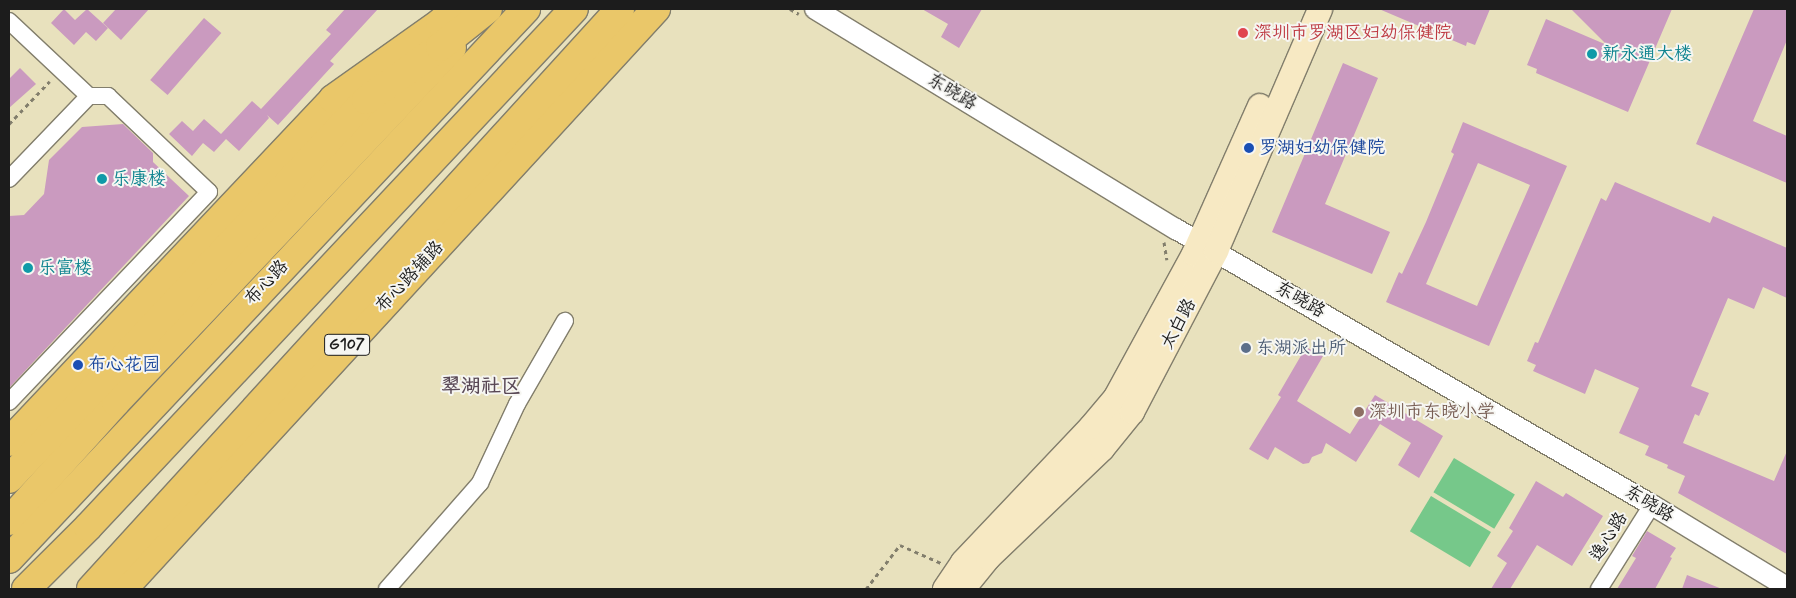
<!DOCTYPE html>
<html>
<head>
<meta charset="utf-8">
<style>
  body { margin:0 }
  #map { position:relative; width:1796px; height:598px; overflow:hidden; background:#e8e1bd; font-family:Mynerve,"LXGW WenKai TC",sans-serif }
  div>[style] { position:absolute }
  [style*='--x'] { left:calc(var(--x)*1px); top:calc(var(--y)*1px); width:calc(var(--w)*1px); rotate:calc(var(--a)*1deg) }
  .green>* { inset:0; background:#76c88a; transform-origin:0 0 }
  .building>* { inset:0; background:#ca9abf; transform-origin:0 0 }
  .path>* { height:3px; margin-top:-1.5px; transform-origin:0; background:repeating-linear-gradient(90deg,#827e6c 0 4px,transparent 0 8px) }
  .roads { filter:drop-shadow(1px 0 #827e6c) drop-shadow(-1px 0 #827e6c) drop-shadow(0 1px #827e6c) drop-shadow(0 -1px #827e6c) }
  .minor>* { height:16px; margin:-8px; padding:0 8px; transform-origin:8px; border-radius:8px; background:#fff }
  .tertiary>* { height:20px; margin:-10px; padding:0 10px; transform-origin:10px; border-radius:10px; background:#fff }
  .secondary>* { height:24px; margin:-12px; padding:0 12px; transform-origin:12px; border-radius:12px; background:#f7e9c3 }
  .trunk>* { height:28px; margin:-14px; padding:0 14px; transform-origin:14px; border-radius:14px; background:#eac769 }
  .motorway>* { height:28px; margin:-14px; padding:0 14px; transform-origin:14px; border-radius:14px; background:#eac769 }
  .dots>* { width:14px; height:14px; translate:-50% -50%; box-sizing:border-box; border:2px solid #f6f6f2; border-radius:50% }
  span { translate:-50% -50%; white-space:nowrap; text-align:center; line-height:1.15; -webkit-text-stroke:4px #f6f6f2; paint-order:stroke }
  .shield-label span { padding:1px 4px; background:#f6f6f2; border:1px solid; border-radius:4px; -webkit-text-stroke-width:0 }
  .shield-label { font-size:16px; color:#1c1c1c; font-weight:700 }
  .health-label { font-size:18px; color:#be3a42 }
  .left { translate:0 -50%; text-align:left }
  .culture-label { font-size:18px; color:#0d838f }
  .street-label { font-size:18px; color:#1c1c1c }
  .transit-label { font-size:18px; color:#164399 }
  .service-label { font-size:18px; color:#4e5e75 }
  .education-label { font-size:18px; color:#785e54 }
  .quarter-label { font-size:20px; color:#594855; font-weight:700 }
  .frame { position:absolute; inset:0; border:10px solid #1c1c1c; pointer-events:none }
</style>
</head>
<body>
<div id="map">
  <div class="green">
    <i style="left:1454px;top:458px;width:71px;height:40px;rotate:31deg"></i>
    <i style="left:1431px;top:496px;width:70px;height:41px;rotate:31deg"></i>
  </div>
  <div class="building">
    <i style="clip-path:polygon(64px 9px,75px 20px,87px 9px,108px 28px,96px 41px,86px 32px,74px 45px,51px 23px)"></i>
    <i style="clip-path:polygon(116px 9px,149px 9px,121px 40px,103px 23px)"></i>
    <i style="clip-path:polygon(345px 9px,378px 9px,330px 61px,334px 64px,278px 125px,267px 115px,269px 118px,239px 151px,226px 139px,214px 152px,203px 143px,192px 156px,169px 134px,182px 121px,193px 131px,204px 119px,221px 134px,252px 101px,261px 109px,331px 34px,326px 30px)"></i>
    <i style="clip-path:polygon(922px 9px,982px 9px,959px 48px,941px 37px,948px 24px)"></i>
    <i style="clip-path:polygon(1379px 9px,1490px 9px,1475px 45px,1467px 42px,1466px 46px)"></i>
    <i style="clip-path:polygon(1571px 9px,1672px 9px,1628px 112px,1536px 73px,1537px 69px,1527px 65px,1546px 19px,1607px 45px)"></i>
    <i style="clip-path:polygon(1754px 9px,1787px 9px,1787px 40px,1753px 121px,1787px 136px,1787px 183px,1696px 144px)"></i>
    <i style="left:204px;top:18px;width:23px;height:82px;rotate:41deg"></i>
    <i style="clip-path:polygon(1343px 63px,1378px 78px,1325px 204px,1390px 232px,1372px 274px,1272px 232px)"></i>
    <i style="clip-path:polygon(20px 68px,36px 84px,9px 108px,9px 79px)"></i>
    <i style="clip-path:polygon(evenodd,1463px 122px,1567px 166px,1489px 346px,1386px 302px,1399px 272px,1402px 274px,1426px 222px,1454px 154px,1451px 152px,1463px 122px,1478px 163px,1530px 185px,1477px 306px,1426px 284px,1478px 163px)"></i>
    <i style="clip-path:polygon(123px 124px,153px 153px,153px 162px,189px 196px,9px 388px,9px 216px,24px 215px,44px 194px,49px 160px,82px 127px)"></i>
    <i style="clip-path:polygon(1615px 182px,1710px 223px,1713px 216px,1787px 248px,1787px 298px,1763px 287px,1754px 309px,1728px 298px,1691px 386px,1709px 393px,1699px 416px,1695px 414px,1683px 443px,1774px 481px,1787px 451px,1787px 554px,1678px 493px,1685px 476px,1667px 468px,1668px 465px,1645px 455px,1649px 446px,1619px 433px,1639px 388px,1595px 369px,1585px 394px,1533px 371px,1536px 365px,1527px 361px,1535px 342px,1538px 343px,1601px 198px,1606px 201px)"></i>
    <i style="clip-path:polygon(1306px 347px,1323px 356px,1297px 401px,1350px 434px,1375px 395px,1443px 436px,1419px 478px,1398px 465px,1411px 443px,1380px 424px,1356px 462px,1326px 443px,1322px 453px,1312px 457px,1309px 463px,1303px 464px,1275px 447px,1268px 460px,1249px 449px,1281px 397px,1278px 395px)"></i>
    <i style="clip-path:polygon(1536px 481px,1563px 497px,1566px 493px,1603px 516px,1572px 566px,1537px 545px,1510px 589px,1491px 589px,1507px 563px,1497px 556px,1513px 531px,1509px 528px)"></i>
    <i style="clip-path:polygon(1647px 531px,1676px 548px,1670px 557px,1672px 558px,1655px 589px,1617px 589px,1636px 558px,1632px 556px)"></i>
    <i style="clip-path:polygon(1687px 575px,1722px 589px,1682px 589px)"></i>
  </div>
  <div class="path">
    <i style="--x:790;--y:9;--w:10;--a:29"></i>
    <i style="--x:9;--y:124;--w:59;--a:-46.4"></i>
    <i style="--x:1164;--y:242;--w:18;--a:81"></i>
    <i style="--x:866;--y:589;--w:56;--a:-52.3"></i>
    <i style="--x:900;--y:545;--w:45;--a:23.7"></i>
  </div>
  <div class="roads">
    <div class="minor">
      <i style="--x:9;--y:21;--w:110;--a:43.2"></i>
      <i style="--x:89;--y:96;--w:19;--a:0"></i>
      <i style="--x:108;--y:96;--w:139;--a:43.5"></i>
      <i style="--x:209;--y:192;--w:290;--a:133.6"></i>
      <i style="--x:9;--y:179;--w:115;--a:-46.1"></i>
      <i style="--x:387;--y:589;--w:141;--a:-48.7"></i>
      <i style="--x:480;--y:483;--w:87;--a:-64.9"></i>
      <i style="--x:517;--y:404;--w:96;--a:-60"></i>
      <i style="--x:1599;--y:589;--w:99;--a:-57.8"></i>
    </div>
    <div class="tertiary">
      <i style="--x:815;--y:9;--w:423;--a:31.4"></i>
      <i style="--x:1176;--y:229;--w:550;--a:30.11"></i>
      <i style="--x:1652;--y:505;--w:158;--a:31.3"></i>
    </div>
    <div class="secondary">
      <i style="--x:945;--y:589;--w:32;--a:-56"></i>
      <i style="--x:963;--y:562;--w:186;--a:-46.5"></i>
      <i style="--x:1091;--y:427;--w:39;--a:-50"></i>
      <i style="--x:1116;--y:397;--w:163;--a:-61.4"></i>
      <i style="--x:1194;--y:254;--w:162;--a:-66"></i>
      <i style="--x:963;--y:589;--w:40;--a:-51"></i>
      <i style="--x:988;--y:558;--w:158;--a:-43.7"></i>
      <i style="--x:1102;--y:449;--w:48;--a:-51"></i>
      <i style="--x:1132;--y:412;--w:182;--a:-62.4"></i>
      <i style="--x:1216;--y:251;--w:263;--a:-66.7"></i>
    </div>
    <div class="trunk">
      <i style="--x:9;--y:442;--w:472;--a:-46.6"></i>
      <i style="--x:333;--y:99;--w:131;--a:-35.4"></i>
      <i style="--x:440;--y:23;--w:21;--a:-43"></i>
      <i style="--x:9;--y:521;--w:160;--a:-48"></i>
      <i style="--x:116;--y:402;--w:488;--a:-46.5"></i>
      <i style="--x:9;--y:559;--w:755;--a:-46.77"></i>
      <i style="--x:26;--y:589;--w:88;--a:-45"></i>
      <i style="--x:88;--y:527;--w:710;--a:-46.83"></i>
      <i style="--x:123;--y:589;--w:788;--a:-47.42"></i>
    </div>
    <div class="motorway">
      <i style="--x:9;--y:479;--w:521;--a:-46.71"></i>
      <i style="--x:366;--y:100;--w:91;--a:-35.6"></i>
      <i style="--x:440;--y:47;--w:61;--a:-38.4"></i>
      <i style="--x:91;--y:589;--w:785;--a:-47.63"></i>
    </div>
  </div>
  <div class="dots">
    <i style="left:1243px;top:33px;background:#e0444e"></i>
    <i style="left:1592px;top:54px;background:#0f9aa8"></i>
    <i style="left:1249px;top:148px;background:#1a4fb4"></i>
    <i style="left:102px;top:179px;background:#0f9aa8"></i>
    <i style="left:28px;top:268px;background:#0f9aa8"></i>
    <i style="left:1246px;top:348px;background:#5c6f8a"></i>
    <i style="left:78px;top:365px;background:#1a4fb4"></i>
    <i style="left:1359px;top:412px;background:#8d6e63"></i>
  </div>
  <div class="shield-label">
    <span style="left:347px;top:345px">G107</span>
  </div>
  <div class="health-label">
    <span class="left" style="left:1254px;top:33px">深圳市罗湖区妇幼保健院</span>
  </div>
  <div class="culture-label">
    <span class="left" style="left:1602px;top:54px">新永通大楼</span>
    <span class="left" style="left:112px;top:179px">乐康楼</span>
    <span class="left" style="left:38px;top:268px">乐富楼</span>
  </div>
  <div class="street-label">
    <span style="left:952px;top:92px;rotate:31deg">东晓路</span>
    <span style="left:410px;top:277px;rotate:-47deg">布心路辅路</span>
    <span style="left:267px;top:283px;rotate:-47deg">布心路</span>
    <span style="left:1300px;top:300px;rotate:30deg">东晓路</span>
    <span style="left:1179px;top:324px;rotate:-62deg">太白路</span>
    <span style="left:1649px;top:504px;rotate:31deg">东晓路</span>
    <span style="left:1609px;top:537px;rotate:-58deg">逸心路</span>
  </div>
  <div class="transit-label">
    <span class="left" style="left:1259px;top:148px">罗湖妇幼保健院</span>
    <span class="left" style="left:88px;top:365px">布心花园</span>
  </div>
  <div class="service-label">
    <span class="left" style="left:1256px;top:348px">东湖派出所</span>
  </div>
  <div class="education-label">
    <span class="left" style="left:1369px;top:412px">深圳市东晓小学</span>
  </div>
  <div class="quarter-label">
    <span style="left:481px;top:386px">翠湖社区</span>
  </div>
  <div class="frame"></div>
</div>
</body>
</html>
